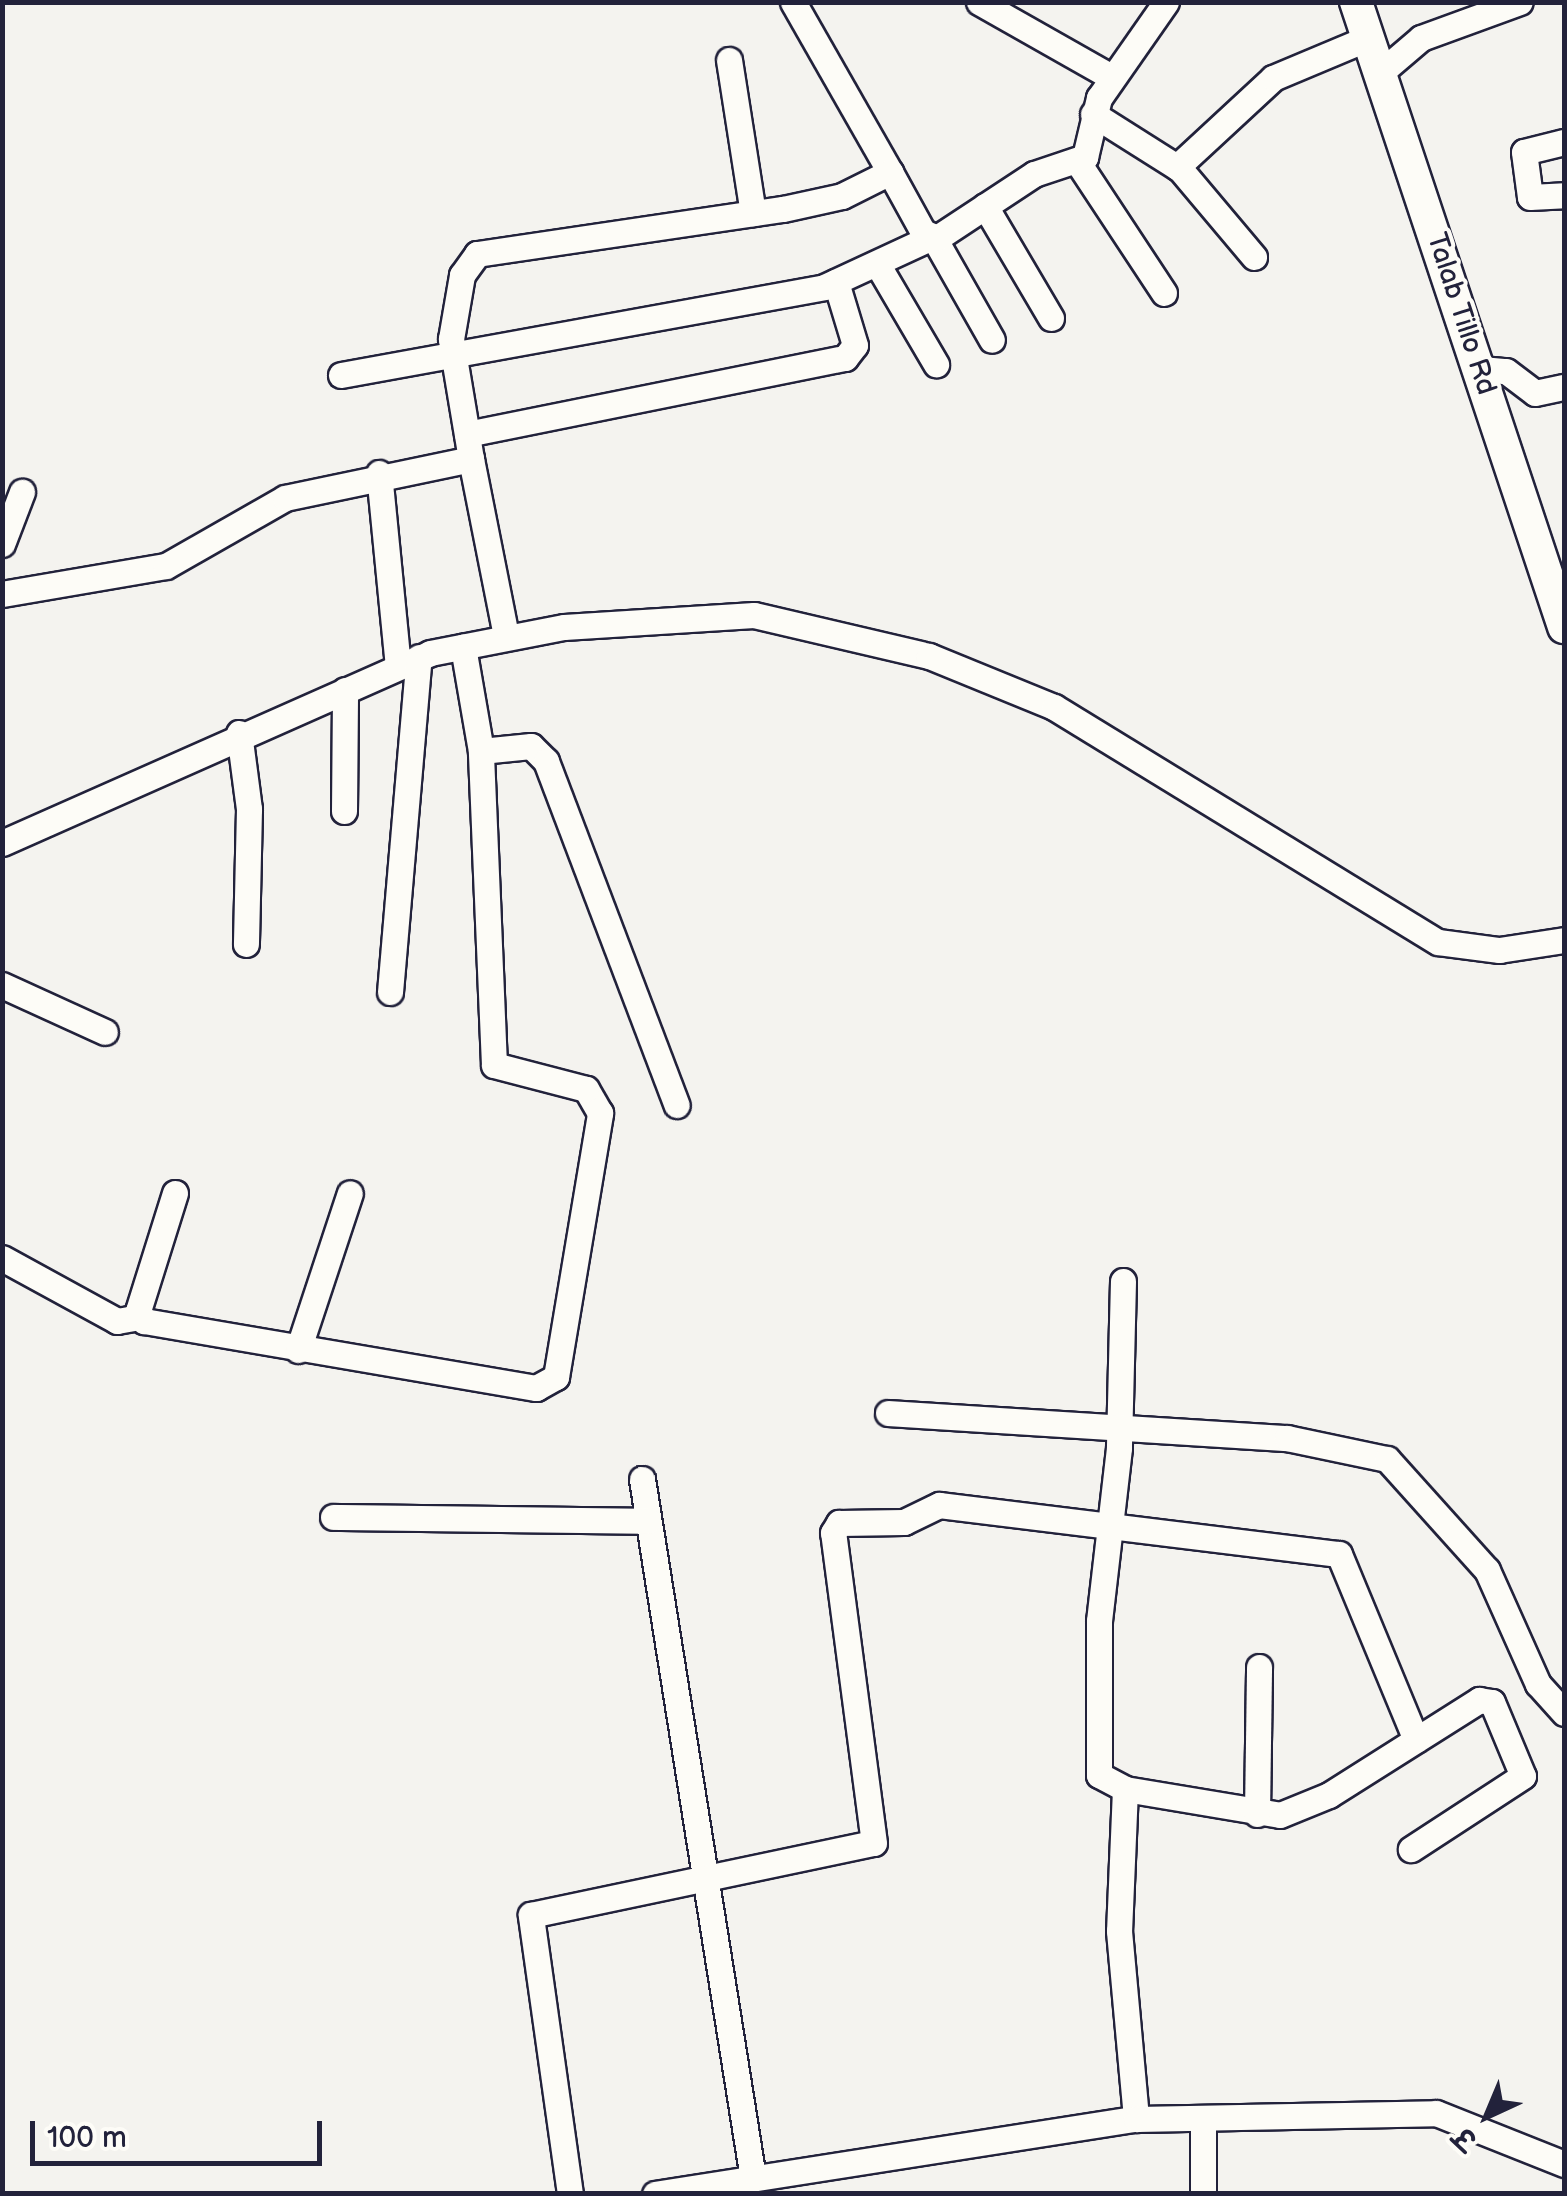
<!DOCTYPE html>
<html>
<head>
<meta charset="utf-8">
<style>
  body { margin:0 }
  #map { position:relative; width:1567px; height:2196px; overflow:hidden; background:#f4f3ef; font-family:"Balsamiq Sans","Playpen Sans Deva",sans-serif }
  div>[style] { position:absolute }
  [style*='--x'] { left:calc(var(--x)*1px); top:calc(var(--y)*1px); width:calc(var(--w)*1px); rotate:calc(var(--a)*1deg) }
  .roads { filter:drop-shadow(2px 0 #22223b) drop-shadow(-2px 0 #22223b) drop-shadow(0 2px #22223b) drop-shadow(0 -2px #22223b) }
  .minor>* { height:25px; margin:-12.5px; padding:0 12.5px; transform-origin:12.5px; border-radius:12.5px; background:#fdfcf7 }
  .major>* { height:32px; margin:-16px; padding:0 16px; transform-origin:16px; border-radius:16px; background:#fdfcf7 }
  span { translate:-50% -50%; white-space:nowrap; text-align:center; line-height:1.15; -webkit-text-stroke:8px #fdfcf7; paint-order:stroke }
  .street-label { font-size:28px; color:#22223b }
  .frame { position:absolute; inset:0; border:5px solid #22223b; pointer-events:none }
  .north { position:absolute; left:1437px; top:2066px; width:100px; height:100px; -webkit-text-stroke:8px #fdfcf7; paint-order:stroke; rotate:224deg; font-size:28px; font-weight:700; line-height:40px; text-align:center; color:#22223b }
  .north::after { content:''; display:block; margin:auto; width:35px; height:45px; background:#22223b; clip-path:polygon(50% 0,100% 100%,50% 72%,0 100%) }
  .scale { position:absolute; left:30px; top:2121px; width:292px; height:45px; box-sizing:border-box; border:5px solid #22223b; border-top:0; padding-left:12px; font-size:30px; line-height:35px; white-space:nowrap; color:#22223b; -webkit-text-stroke:8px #fdfcf7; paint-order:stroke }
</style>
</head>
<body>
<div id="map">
  <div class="roads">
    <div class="minor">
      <i style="--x:793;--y:2;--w:196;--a:60.3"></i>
      <i style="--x:979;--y:2;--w:150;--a:29.5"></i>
      <i style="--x:729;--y:60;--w:155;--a:81.1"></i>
      <i style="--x:1380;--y:73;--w:54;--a:-40.5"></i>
      <i style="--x:1421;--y:38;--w:105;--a:-20"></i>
      <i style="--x:1093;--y:114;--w:103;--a:32.3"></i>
      <i style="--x:1180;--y:169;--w:115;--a:49.9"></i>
      <i style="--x:1564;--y:142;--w:41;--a:166"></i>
      <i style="--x:1524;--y:152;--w:45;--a:82.4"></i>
      <i style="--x:1530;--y:197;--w:34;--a:-3"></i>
      <i style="--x:1077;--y:161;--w:158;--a:56.6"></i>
      <i style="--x:1177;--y:167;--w:131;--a:-42.8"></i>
      <i style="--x:1273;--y:78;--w:103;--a:-22.8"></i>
      <i style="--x:985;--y:206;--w:130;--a:59.5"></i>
      <i style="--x:934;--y:238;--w:117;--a:60.4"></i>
      <i style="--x:879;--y:267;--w:113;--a:59.6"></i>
      <i style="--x:1481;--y:369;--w:25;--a:5"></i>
      <i style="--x:1506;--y:371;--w:36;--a:37"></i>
      <i style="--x:1535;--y:393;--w:30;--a:-12"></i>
      <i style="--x:341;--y:375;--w:491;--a:-10.3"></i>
      <i style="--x:824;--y:287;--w:117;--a:-24.8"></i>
      <i style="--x:467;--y:434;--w:386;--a:-11.4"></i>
      <i style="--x:845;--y:358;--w:16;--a:-52"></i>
      <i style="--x:855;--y:345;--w:66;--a:-106.8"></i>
      <i style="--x:471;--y:459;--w:180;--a:78.8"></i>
      <i style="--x:379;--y:473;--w:194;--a:84.4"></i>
      <i style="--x:2;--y:544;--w:56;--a:-69"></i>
      <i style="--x:2;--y:594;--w:166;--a:-9.7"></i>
      <i style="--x:166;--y:566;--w:137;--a:-29.7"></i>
      <i style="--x:285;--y:498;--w:190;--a:-11.8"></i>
      <i style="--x:471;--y:459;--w:122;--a:-99.5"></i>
      <i style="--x:451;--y:339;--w:65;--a:-80.2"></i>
      <i style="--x:462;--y:275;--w:26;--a:-54"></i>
      <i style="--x:477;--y:254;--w:309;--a:-8.4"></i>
      <i style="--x:783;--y:209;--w:60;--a:-12.4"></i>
      <i style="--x:842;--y:196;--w:54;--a:-26.6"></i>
      <i style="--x:890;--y:172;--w:68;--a:61.2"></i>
      <i style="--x:923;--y:232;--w:15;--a:23"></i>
      <i style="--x:937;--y:238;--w:116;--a:-33.4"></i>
      <i style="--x:1034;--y:174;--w:54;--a:-18.4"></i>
      <i style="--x:1085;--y:157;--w:61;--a:-76.7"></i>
      <i style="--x:1099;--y:98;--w:117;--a:-55.1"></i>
      <i style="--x:239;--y:733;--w:77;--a:82.5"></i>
      <i style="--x:249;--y:809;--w:135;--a:91.3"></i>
      <i style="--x:481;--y:751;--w:50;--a:-5.7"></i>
      <i style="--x:531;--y:746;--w:21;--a:45"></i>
      <i style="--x:546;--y:761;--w:368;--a:69.2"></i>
      <i style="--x:344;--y:811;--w:121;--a:-89.5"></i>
      <i style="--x:2;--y:843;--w:468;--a:-23.9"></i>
      <i style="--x:430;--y:653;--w:136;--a:-11"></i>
      <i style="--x:564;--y:627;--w:190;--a:-3.6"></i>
      <i style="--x:754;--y:615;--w:180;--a:13.2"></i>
      <i style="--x:929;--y:656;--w:135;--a:22.2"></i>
      <i style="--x:1054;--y:707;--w:450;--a:31.5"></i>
      <i style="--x:1438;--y:942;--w:62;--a:7.5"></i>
      <i style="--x:1499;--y:950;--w:66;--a:-8.7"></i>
      <i style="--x:2;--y:985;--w:113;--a:24.5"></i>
      <i style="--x:390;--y:992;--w:336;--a:-85.1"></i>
      <i style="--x:175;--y:1193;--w:124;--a:107.4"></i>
      <i style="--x:138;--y:1311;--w:12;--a:59"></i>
      <i style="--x:144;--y:1321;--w:398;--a:9.7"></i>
      <i style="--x:536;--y:1388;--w:23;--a:-29"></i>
      <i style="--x:556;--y:1377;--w:268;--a:-80.5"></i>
      <i style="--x:600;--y:1113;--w:28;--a:-120"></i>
      <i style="--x:586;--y:1089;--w:95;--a:-165.4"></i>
      <i style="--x:494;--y:1065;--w:314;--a:-92.4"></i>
      <i style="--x:481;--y:751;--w:106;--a:-99.8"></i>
      <i style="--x:2;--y:1258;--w:131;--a:28.7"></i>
      <i style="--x:117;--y:1321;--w:23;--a:-10"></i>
      <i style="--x:1123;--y:1281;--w:167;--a:91.4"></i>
      <i style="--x:1119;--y:1448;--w:174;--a:96.6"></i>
      <i style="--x:1099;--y:1621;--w:154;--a:90"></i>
      <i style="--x:1099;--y:1775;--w:30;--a:28"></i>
      <i style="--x:1125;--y:1789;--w:157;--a:9.5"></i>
      <i style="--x:1280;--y:1815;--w:53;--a:-22.2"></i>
      <i style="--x:1329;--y:1795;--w:178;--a:-32.3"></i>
      <i style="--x:1479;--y:1700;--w:13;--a:9"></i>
      <i style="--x:1492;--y:1702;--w:80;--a:67.3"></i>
      <i style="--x:1523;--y:1776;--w:134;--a:146.9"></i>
      <i style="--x:298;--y:1350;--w:165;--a:-71.7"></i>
      <i style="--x:888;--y:1413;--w:400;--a:3.6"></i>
      <i style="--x:1287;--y:1438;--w:102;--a:11.9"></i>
      <i style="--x:1387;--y:1459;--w:149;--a:48"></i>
      <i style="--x:1487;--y:1570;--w:125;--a:65.9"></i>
      <i style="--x:1538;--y:1684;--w:39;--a:48"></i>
      <i style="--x:642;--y:1479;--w:708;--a:80.98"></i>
      <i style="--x:333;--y:1517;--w:315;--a:0.7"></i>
      <i style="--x:1125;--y:1789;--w:142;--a:92.4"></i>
      <i style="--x:1119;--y:1931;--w:189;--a:84.8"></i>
      <i style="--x:1257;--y:1814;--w:147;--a:-89.2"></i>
      <i style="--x:570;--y:2194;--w:282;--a:-98"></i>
      <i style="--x:531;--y:1915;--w:350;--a:-11.9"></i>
      <i style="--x:874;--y:1843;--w:313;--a:-97.5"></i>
      <i style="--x:833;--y:1533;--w:12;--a:-59"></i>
      <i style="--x:839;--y:1523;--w:65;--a:-0.9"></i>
      <i style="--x:904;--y:1522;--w:39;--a:-26"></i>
      <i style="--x:939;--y:1505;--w:403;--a:7"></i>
      <i style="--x:1339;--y:1554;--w:201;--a:67.5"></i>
      <i style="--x:655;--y:2194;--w:487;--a:-8.9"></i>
      <i style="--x:1136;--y:2119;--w:300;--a:-1.1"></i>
      <i style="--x:1436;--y:2113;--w:138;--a:21.7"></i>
      <i style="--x:1203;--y:2194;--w:76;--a:-90"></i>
    </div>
    <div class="major">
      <i style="--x:1356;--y:2;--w:659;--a:71.59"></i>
    </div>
  </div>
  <div class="street-label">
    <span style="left:1461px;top:314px;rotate:72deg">Talab Tillo Rd</span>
  </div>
  <div class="frame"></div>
  <div class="north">उ</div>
  <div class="scale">100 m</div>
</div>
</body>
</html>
